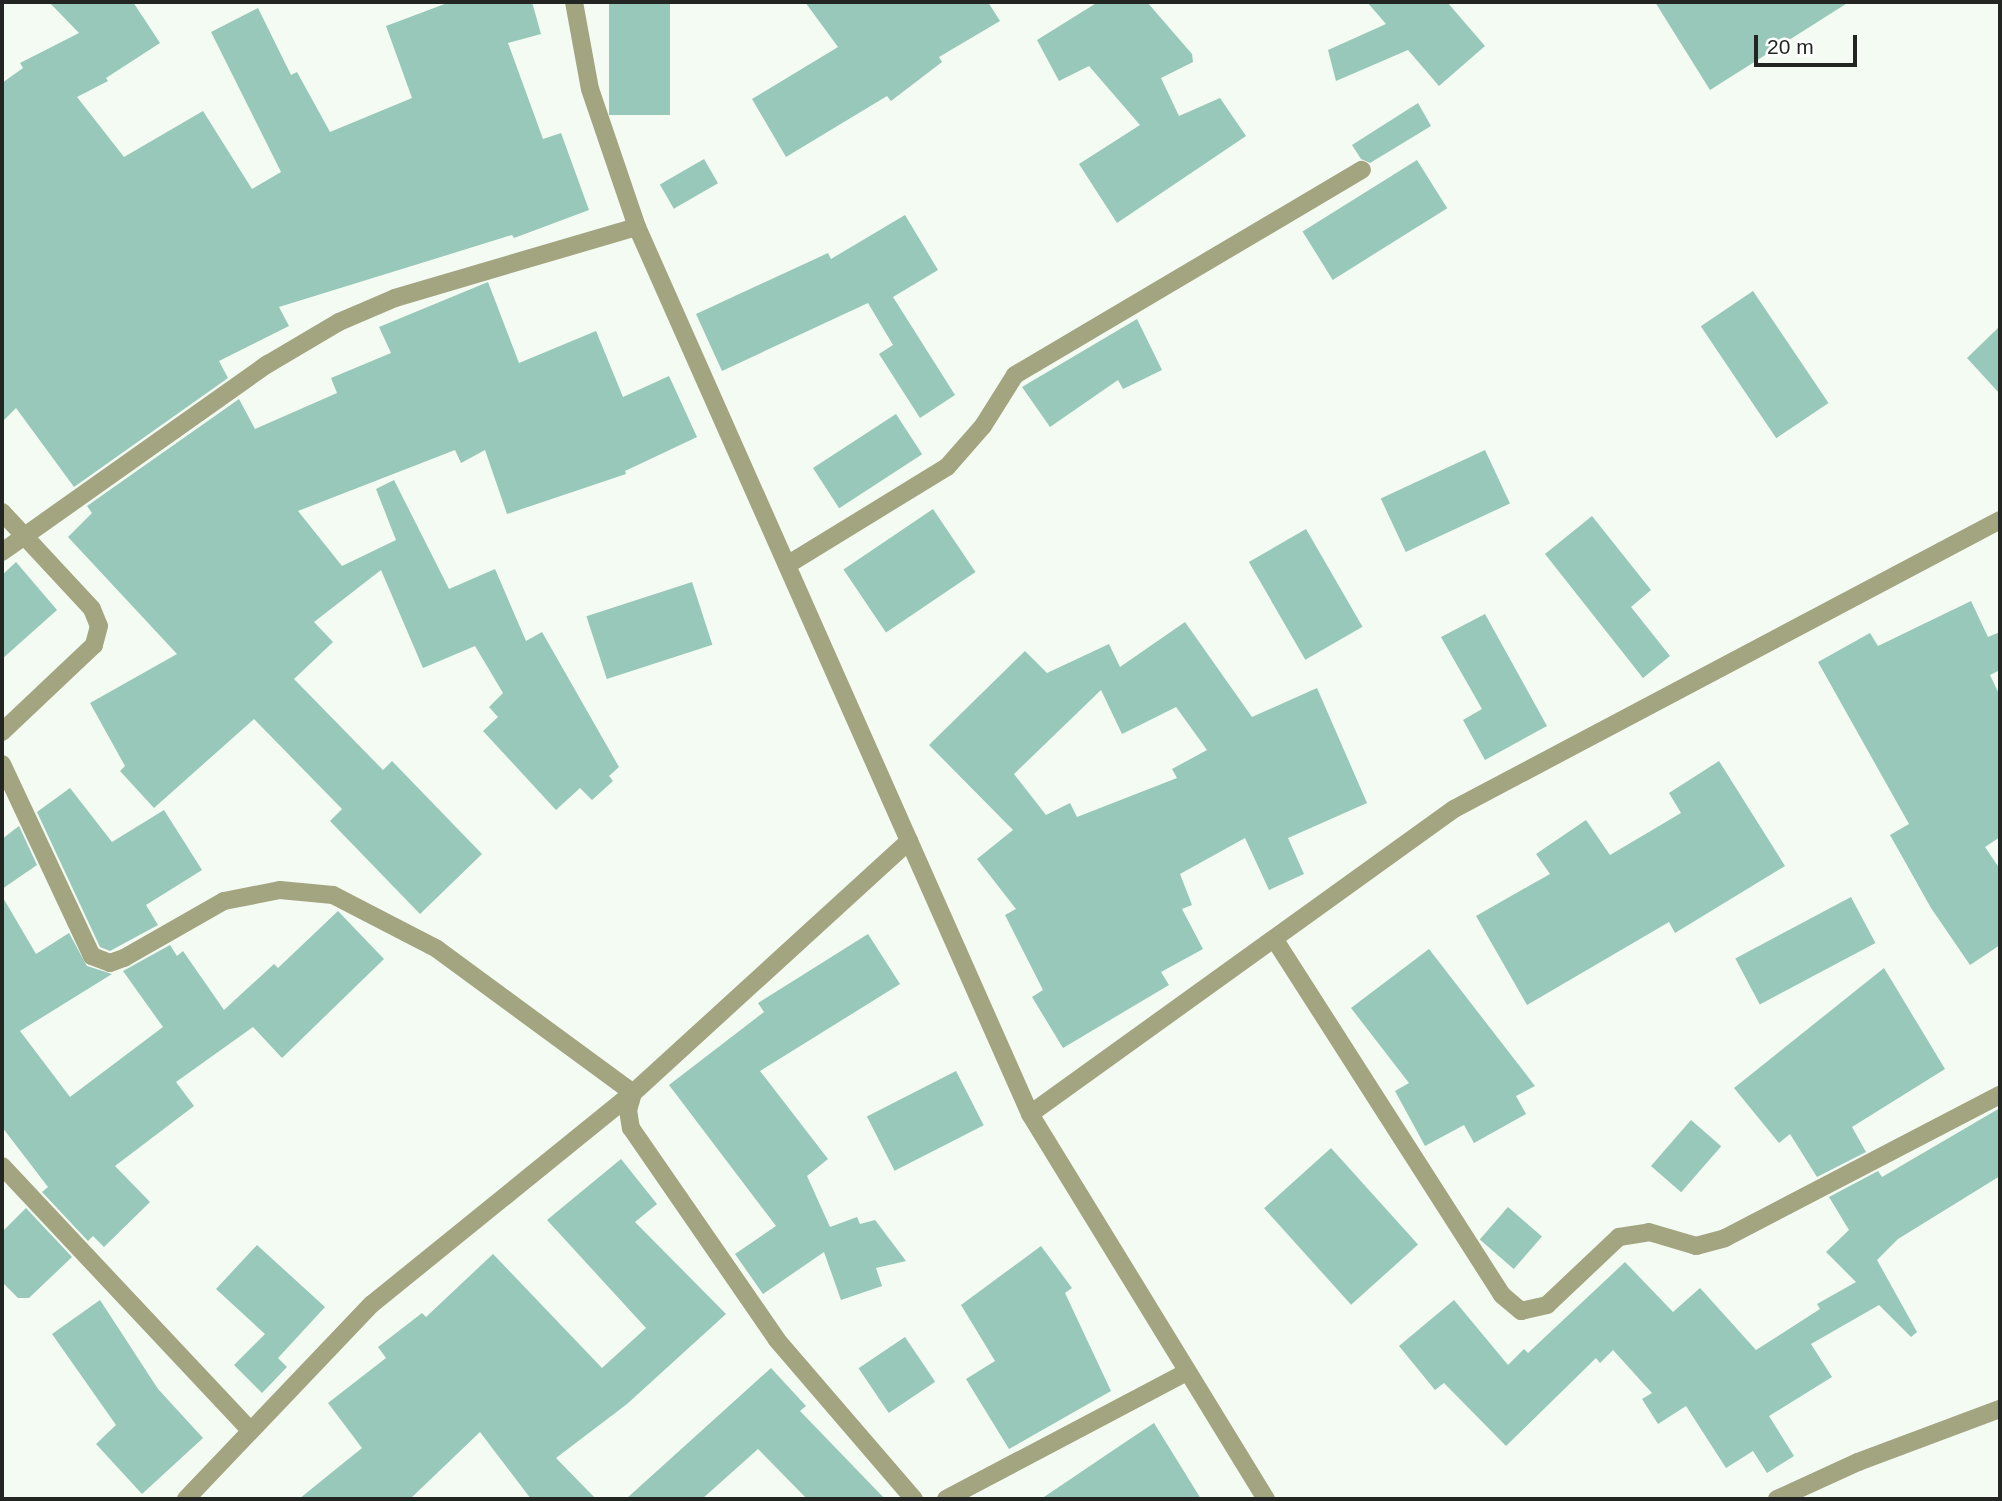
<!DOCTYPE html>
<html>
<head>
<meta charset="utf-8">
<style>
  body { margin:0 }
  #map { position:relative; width:2002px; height:1501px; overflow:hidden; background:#f3fbf2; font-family:Arial,sans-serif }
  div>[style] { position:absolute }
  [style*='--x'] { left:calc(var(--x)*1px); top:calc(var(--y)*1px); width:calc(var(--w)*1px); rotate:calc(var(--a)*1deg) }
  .building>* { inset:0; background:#98c8ba; transform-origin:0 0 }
  .minor>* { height:18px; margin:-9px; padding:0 9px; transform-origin:9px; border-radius:9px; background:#a3a480 }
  span { translate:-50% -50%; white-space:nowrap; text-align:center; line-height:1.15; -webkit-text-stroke:5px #fff; paint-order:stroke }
  .frame { position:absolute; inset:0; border:4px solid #222521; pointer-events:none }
  .scale { position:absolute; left:1754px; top:35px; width:103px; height:32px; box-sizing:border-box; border:4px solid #222521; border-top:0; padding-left:9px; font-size:21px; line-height:24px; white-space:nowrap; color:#222521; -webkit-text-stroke:5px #fff; paint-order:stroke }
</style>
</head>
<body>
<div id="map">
  <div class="building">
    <i style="clip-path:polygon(49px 2px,133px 2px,160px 43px,106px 78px,108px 81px,77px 97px,124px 157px,203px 111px,252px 189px,281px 172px,211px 32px,258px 8px,291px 75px,297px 72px,330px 132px,412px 98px,386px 26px,450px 2px,532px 2px,541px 34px,508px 43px,543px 139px,561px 133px,589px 210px,514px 238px,512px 235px,279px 307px,289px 326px,219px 361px,228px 378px,74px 487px,16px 408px,2px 422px,2px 83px,23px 68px,20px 63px,79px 33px)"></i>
    <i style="left:609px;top:2px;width:61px;height:113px"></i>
    <i style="clip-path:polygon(805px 2px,988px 2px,1000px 21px,939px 57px,942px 62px,891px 101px,887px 96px,786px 157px,752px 99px,838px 47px)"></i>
    <i style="clip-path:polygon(1098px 2px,1147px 2px,1192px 54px,1193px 62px,1161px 78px,1179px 116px,1220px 98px,1246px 136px,1117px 223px,1079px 164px,1140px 125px,1089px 66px,1059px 81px,1037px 40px)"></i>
    <i style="clip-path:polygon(1367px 2px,1447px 2px,1485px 46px,1439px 86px,1408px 50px,1336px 81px,1328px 50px,1386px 24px)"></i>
    <i style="clip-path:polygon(1655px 2px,1849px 2px,1710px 90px)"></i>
    <i style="clip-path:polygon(1418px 103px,1431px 126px,1370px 163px,1361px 159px,1352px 145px)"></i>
    <i style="left:704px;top:159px;width:28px;height:51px;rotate:60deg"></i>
    <i style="left:1417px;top:160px;width:57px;height:135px;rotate:58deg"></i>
    <i style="clip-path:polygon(905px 215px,938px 270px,893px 297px,955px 395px,920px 418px,879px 354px,893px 345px,868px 303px,722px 371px,696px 314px,828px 253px,831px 259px)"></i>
    <i style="clip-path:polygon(488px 282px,519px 363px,596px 331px,623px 397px,669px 376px,697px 437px,625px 471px,626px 474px,507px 514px,485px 450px,461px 463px,455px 450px,298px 511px,342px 566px,396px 540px,376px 489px,394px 480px,449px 589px,495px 569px,526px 641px,542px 632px,619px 767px,609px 776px,613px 781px,592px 800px,580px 788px,556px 810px,483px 731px,498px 717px,489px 707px,503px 693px,475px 646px,423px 668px,381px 570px,314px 622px,333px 642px,294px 679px,383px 770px,392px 761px,482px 854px,420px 914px,330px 821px,342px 809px,254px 719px,154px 808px,120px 771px,125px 766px,90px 703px,177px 654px,68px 537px,92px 513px,87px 506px,239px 399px,255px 429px,337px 393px,331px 378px,391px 353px,379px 327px)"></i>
    <i style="left:1753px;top:291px;width:135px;height:63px;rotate:56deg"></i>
    <i style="clip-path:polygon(1137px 319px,1162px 370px,1123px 389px,1118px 380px,1050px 427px,1022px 387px)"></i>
    <i style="clip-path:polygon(2000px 326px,2000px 394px,1967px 358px)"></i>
    <i style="left:896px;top:414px;width:48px;height:99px;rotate:57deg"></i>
    <i style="left:1485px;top:450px;width:59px;height:115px;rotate:65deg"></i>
    <i style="left:933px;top:509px;width:76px;height:108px;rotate:56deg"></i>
    <i style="clip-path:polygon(1592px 516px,1651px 590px,1631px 607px,1670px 656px,1643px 678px,1545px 554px)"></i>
    <i style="left:1306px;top:529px;width:113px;height:66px;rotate:60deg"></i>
    <i style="clip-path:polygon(16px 562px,57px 610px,2px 659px,2px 575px)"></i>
    <i style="left:692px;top:582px;width:66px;height:111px;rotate:72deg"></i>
    <i style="clip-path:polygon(1971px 601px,1988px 637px,2000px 632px,2000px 670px,1990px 675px,2000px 696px,2000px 837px,1985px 847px,2000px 869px,2000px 945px,1970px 965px,1931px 908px,1890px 835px,1909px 824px,1818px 662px,1870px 633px,1878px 646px)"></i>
    <i style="clip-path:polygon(1485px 614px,1547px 726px,1485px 760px,1463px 720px,1482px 709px,1441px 637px)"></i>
    <i style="clip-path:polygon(evenodd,1185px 622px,1252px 717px,1317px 688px,1367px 803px,1288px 838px,1304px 874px,1269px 890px,1245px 838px,1180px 874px,1192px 905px,1182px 909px,1203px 949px,1161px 972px,1169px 985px,1063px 1048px,1032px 997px,1043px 990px,1005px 915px,1016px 909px,977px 859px,1013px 830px,929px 745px,1025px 651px,1047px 673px,1109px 644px,1120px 667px,1185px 622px,1101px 690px,1122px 734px,1176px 707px,1207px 750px,1172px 769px,1177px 778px,1077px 817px,1070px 803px,1046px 815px,1014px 774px,1101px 690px)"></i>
    <i style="clip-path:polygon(1719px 761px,1785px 866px,1675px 933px,1669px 922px,1527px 1005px,1476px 916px,1550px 874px,1536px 854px,1586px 820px,1610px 855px,1681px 813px,1669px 793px)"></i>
    <i style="clip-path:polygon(70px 788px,112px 842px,164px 810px,202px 870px,146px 905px,158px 925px,110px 951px,100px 947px,37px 812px)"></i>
    <i style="clip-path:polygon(19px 826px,37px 865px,2px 889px,2px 839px)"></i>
    <i style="clip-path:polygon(2px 896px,36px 954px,69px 933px,87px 966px,112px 974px,20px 1031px,70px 1097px,163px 1027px,123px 971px,170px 945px,177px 956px,183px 951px,224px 1010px,274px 964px,278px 968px,338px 911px,384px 959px,282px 1058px,253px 1027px,176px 1082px,194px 1106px,115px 1166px,150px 1202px,104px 1247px,93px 1236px,88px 1241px,42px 1192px,48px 1187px,2px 1127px)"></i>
    <i style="left:1851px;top:897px;width:52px;height:131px;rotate:62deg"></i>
    <i style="clip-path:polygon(868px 934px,900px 984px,760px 1071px,828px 1159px,807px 1176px,830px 1227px,857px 1217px,860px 1224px,875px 1220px,906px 1261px,876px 1268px,882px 1286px,841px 1300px,824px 1252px,763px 1294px,735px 1254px,776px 1226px,669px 1085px,764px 1012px,758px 1003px)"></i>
    <i style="clip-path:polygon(1429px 949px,1535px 1086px,1516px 1096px,1526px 1114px,1474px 1143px,1464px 1125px,1425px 1146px,1395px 1091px,1409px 1083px,1351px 1008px)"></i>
    <i style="clip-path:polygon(1884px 968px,1945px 1069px,1852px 1127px,1866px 1152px,1817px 1177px,1790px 1134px,1779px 1143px,1734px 1088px)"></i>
    <i style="left:956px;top:1071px;width:61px;height:100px;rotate:63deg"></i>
    <i style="clip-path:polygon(2000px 1108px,2000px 1176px,1898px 1239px,1877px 1260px,1917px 1332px,1911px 1337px,1879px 1305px,1811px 1344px,1832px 1377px,1769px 1416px,1794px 1456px,1767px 1473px,1753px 1451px,1726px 1468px,1686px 1406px,1658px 1424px,1642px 1399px,1652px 1393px,1613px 1350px,1600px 1363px,1596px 1358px,1506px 1446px,1444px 1383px,1435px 1390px,1399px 1346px,1454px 1300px,1508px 1365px,1524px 1349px,1528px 1353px,1625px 1262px,1673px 1312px,1700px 1288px,1756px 1350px,1820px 1309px,1817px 1304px,1856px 1282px,1826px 1252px,1849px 1230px,1829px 1197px,1878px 1171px,1882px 1177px)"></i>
    <i style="left:1691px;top:1120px;width:40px;height:61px;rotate:41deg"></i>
    <i style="left:1331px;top:1148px;width:130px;height:90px;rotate:48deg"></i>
    <i style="clip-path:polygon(621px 1159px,657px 1204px,635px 1222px,726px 1314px,627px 1404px,556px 1458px,596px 1499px,531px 1499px,480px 1432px,410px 1499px,299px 1499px,362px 1448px,328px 1403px,386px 1358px,378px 1347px,422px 1313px,426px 1317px,493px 1254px,602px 1368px,646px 1328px,547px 1220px)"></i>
    <i style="left:1508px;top:1207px;width:45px;height:43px;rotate:41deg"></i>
    <i style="clip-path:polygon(26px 1208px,72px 1257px,29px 1298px,18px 1298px,2px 1282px,2px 1232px)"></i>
    <i style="clip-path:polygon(257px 1245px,325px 1307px,278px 1358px,287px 1367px,262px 1393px,234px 1365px,265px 1334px,216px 1289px)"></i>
    <i style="clip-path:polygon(1041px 1246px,1072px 1288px,1065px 1293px,1111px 1391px,1009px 1449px,966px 1379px,995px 1361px,961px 1305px)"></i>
    <i style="clip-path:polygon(100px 1300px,158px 1389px,203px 1438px,142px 1494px,96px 1444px,116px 1425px,52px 1334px)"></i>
    <i style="left:905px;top:1337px;width:54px;height:56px;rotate:56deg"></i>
    <i style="clip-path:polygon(771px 1368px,806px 1406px,800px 1411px,885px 1499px,807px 1499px,758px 1449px,702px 1499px,626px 1499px)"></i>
    <i style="clip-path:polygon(1154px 1423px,1201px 1499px,1041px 1499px,1121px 1445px)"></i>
  </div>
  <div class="minor">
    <i style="--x:574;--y:2;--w:88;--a:79.6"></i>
    <i style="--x:590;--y:89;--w:146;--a:71.2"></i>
    <i style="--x:637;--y:227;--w:970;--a:66.1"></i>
    <i style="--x:1030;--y:1114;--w:452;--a:58.5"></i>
    <i style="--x:2;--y:512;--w:132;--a:47.1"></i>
    <i style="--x:92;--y:609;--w:18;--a:68"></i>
    <i style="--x:99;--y:626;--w:20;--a:105"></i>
    <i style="--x:94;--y:645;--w:127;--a:136.6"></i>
    <i style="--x:2;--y:552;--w:326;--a:-35.3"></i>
    <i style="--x:268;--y:364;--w:82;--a:-30.6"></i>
    <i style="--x:339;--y:322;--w:61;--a:-23.2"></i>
    <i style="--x:395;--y:298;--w:252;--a:-16.4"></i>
    <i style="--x:787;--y:565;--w:188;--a:-31.5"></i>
    <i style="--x:947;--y:467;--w:55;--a:-48.7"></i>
    <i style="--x:983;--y:426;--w:60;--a:-57.9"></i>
    <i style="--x:1015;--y:375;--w:403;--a:-30.6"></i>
    <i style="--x:2;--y:764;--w:212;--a:64.9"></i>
    <i style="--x:92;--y:956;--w:19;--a:21"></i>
    <i style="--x:110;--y:963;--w:15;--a:-20"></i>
    <i style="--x:124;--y:958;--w:115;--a:-29.7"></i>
    <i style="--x:224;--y:901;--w:57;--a:-11.1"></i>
    <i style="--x:280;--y:890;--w:53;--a:5.4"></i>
    <i style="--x:333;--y:895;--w:117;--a:27.4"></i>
    <i style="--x:437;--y:949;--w:243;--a:36.3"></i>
    <i style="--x:633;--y:1093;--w:18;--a:106"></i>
    <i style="--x:628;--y:1110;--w:18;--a:81"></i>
    <i style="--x:631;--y:1128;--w:257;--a:55.4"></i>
    <i style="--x:777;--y:1340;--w:210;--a:49.3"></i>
    <i style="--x:1275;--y:940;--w:421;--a:57.4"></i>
    <i style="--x:1502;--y:1295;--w:25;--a:40"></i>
    <i style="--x:1521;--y:1311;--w:27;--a:-13"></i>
    <i style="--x:1547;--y:1305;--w:99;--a:-43.4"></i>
    <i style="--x:1619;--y:1237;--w:30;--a:-9"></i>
    <i style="--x:1649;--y:1232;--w:49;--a:16.6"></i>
    <i style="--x:1696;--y:1246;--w:30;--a:-15"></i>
    <i style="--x:1725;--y:1238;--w:310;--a:-27.5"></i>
    <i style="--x:1030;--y:1114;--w:522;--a:-35.73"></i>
    <i style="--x:1454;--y:809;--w:618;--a:-27.89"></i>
    <i style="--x:2;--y:1166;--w:362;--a:46.8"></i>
    <i style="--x:186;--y:1499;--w:269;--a:-46.4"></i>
    <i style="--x:372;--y:1304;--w:336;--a:-39"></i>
    <i style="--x:633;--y:1093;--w:374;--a:-42.4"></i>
    <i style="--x:946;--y:1499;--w:272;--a:-27.8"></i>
    <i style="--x:1777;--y:1499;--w:89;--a:-24.6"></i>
    <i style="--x:1858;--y:1462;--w:152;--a:-20.5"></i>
  </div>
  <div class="frame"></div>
  <div class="scale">20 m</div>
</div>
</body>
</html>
